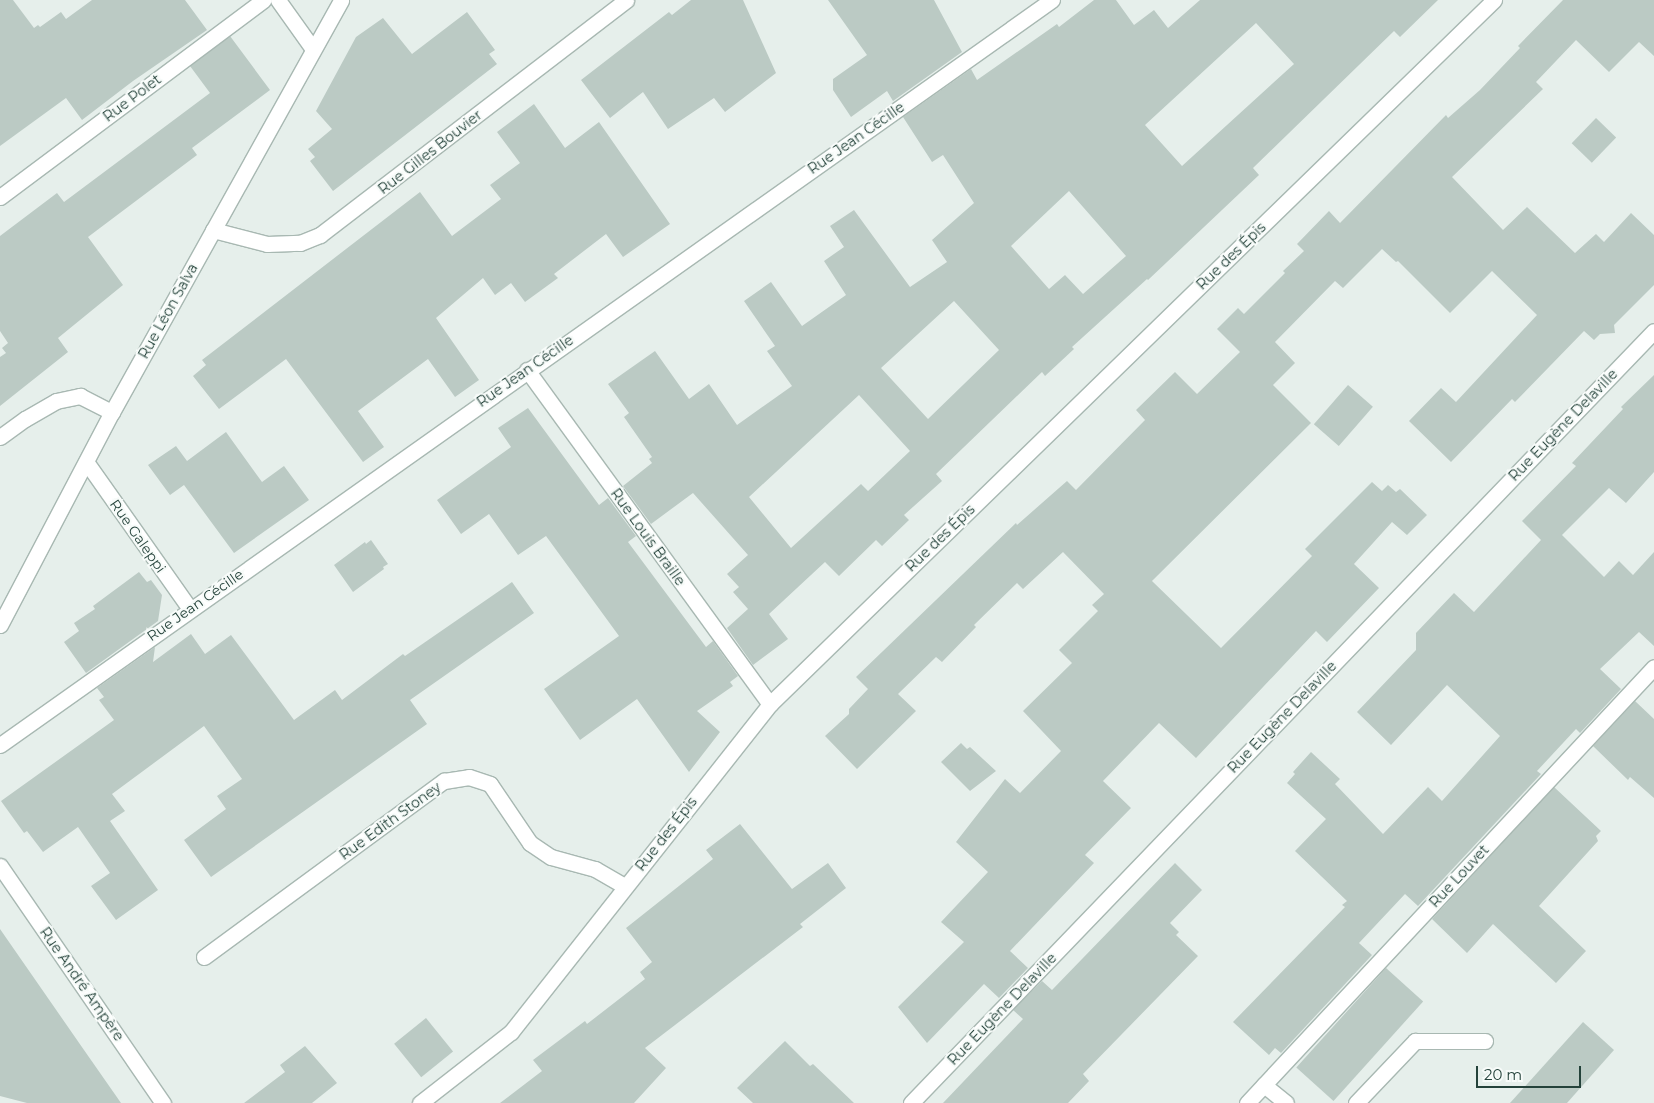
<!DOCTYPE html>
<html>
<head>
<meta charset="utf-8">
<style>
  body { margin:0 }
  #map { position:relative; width:1654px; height:1103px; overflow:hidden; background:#e6efeb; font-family:Montserrat,sans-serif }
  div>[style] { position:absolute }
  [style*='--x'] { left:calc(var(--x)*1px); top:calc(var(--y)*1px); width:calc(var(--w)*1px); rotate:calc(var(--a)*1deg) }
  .building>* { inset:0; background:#bbcac4; transform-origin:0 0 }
  .roads { filter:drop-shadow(1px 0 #a8b8b2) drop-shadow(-1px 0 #a8b8b2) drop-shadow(0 1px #a8b8b2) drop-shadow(0 -1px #a8b8b2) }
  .lane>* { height:15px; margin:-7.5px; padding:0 7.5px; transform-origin:7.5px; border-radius:7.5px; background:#fff }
  .street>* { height:15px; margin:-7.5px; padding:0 7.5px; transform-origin:7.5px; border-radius:7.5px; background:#fff }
  .secondary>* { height:15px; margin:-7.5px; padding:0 7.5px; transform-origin:7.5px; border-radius:7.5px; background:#fff }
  span { translate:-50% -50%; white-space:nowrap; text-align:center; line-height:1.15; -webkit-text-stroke:4px #f7fbf9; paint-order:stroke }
  .street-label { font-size:14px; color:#24423a }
  .scale { position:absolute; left:1476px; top:1066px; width:105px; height:22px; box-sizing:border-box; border:2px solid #24423a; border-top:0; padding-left:6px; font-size:15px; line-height:18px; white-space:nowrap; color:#24423a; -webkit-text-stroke:4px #f7fbf9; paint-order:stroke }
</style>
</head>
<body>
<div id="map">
  <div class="building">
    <i style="clip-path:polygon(0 0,13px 0,34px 28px,38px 25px,40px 27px,61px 12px,66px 19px,92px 0,185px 0,207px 30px,133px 81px,82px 120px,66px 98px,0 146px)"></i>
    <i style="clip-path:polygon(691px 0,743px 0,776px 73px,725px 112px,714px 98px,668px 129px,643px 92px,610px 118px,581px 80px,669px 12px,672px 15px)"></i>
    <i style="clip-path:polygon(828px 0,934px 0,962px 52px,893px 101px,887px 91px,851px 117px,833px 90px,833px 79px,867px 55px)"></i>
    <i style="clip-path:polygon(evenodd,1094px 0,1116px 0,1134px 25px,1154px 10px,1168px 28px,1200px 0,1438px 0,1400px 37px,1394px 31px,1253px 168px,1259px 175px,1148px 280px,1147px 279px,1072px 347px,1074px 349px,1045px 376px,1042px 372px,936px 474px,942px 481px,904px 515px,909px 520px,882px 546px,876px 540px,839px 576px,825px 562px,769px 614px,788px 639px,753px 665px,727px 628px,748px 609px,733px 592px,739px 587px,727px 574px,748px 555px,693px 493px,651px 524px,623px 486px,652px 463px,649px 459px,652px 457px,624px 417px,629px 413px,608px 384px,655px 351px,689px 399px,709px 384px,737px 425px,792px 386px,767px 351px,775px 346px,744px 301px,771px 282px,802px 326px,846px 295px,824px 261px,844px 247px,830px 226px,854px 210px,910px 287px,947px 262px,932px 240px,974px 203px,943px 155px,932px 162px,903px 117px,971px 69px,977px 80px,1057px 24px,1059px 27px,1094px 0,1256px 23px,1294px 64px,1182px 166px,1145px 125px,1256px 23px,1094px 0,1069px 191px,1126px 256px,1083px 294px,1065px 275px,1049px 289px,1011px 246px,1069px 191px,1094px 0,954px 301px,999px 350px,928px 419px,881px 368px,954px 301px,1094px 0,859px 395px,910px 451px,868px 491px,861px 484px,791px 548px,749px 497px,859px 395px)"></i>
    <i style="clip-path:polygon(1563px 0,1654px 0,1654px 56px,1639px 42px,1609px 72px,1576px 40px,1536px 82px,1543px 89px,1452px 177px,1503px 230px,1527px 207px,1575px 253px,1596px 234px,1604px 242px,1631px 213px,1654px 235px,1654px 285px,1614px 325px,1615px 333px,1600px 334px,1594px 340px,1584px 331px,1515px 402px,1512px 399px,1451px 462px,1409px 421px,1441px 388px,1456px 402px,1537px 315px,1492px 271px,1450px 313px,1398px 261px,1396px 262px,1382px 249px,1343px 288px,1335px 281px,1275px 342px,1295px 363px,1273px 385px,1311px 423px,1152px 581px,1221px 648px,1312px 556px,1305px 549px,1372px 482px,1382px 491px,1388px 485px,1396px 492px,1400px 489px,1427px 515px,1407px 535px,1392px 522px,1354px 564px,1379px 588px,1327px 642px,1316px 631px,1196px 758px,1159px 723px,1103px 781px,1131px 808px,1085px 855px,1094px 863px,1010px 951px,1028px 968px,999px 998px,984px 984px,927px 1043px,898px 1007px,964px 942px,941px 922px,988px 872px,956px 842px,1005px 779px,1020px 793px,1061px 751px,1023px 711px,1072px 663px,1059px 650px,1098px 611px,1092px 605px,1104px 594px,1063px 552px,1023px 589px,1017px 583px,974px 625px,976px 627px,942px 662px,936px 657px,898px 694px,916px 711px,857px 769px,825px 736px,849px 714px,849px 709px,868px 689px,856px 677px,1016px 523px,1017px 525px,1067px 481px,1076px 490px,1145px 420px,1136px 410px,1175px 372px,1197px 394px,1240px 352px,1217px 329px,1238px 308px,1244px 314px,1285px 273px,1283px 271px,1304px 251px,1297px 244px,1329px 211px,1340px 223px,1446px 115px,1448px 118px,1480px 90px,1520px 48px,1518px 46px)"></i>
    <i style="clip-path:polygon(467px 12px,495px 50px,489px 54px,497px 64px,333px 191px,310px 161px,315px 157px,308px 149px,332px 129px,316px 111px,356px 37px,383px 18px,412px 54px)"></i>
    <i style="clip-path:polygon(230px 36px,270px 90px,192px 148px,197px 155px,88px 237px,123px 285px,58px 338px,68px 352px,0 406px,0 357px,6px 353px,2px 348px,8px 343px,0 331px,0 236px,57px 193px,64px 202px,210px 93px,190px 66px)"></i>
    <i style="clip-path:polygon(534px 104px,565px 148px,599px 122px,670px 224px,623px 257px,606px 234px,554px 274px,558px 278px,525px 302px,511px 283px,495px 295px,483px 278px,436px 318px,479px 380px,455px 397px,428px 359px,358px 411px,384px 447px,363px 462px,286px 359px,219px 409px,193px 376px,206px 365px,202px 360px,420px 192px,452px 236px,501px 199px,490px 185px,520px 163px,497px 132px)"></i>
    <i style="left:1596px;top:118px;width:28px;height:35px;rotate:44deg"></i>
    <i style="clip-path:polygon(1654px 375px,1654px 472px,1626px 503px,1609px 488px,1562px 535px,1604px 577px,1619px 561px,1633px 575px,1654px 552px,1654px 646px,1639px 632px,1600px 669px,1621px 689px,1580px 733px,1576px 729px,1537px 771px,1541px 774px,1418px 906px,1405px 894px,1359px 943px,1372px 955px,1281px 1053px,1275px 1048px,1269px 1055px,1233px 1022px,1345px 907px,1342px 905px,1347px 901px,1295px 851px,1326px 819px,1287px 783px,1295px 774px,1293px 772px,1311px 752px,1340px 779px,1335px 784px,1383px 834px,1428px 787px,1442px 801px,1500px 736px,1447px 685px,1391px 745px,1357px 712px,1416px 650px,1416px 633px,1454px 593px,1474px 612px,1541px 540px,1522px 521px,1576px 466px,1572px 463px,1623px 409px,1621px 407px)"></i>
    <i style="left:1348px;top:385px;width:33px;height:52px;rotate:41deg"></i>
    <i style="clip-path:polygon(528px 408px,599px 505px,608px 498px,636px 536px,628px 542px,706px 647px,713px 641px,738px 676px,730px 682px,733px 686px,697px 711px,720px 732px,689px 772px,637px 699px,580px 740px,544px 689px,619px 636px,546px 536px,518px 555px,489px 514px,461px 534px,437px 500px,511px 447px,498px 428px)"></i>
    <i style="clip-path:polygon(226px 432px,262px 482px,284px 466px,309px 500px,234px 553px,184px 485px,170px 495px,148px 465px,176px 446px,187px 461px)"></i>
    <i style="clip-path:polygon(371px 540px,388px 564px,383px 567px,384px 569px,353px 592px,334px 565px,365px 542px,366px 544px)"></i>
    <i style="clip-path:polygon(139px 572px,147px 582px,151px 580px,162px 595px,158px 621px,86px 673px,64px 642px,79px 631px,74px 623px,95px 609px,93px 606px)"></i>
    <i style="clip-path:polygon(512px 582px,534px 613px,410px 700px,427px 724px,211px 877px,184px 840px,226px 809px,217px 796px,242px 779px,204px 726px,112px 794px,125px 811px,110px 821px,158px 890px,116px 920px,91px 886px,110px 873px,78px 827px,43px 852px,27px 831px,24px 833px,1px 801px,114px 720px,99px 700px,104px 697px,97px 688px,155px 647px,153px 662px,191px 634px,205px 654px,231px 635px,294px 720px,335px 690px,342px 700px,403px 654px,405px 656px)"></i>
    <i style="clip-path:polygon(1635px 701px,1654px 719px,1654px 798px,1630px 777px,1628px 780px,1593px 746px)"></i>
    <i style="clip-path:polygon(961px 743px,967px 749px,970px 747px,996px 771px,970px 791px,941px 762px)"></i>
    <i style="clip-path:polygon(1554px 787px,1601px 831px,1596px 836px,1598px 841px,1539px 906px,1586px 951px,1556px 983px,1493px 924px,1467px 953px,1432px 919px)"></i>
    <i style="clip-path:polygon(740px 824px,792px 889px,828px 863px,846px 888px,800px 924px,803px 927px,645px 1048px,666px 1068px,634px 1103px,500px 1103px,542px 1071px,533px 1060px,585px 1021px,587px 1024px,645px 979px,640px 972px,652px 962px,626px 928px,713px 859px,706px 850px)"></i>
    <i style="clip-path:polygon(1175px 863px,1202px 890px,1170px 923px,1179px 932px,1176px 935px,1198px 956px,1083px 1074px,1089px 1081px,1068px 1103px,943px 1103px,1023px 1019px,1013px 1010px,1042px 981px,1052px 990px)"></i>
    <i style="clip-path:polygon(0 929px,84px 1050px,121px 1103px,27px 1103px,0 1096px)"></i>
    <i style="left:1386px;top:968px;width:50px;height:134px;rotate:42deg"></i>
    <i style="left:426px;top:1018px;width:43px;height:41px;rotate:51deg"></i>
    <i style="clip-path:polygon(1583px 1022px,1614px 1050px,1567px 1103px,1510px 1103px)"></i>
    <i style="clip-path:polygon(785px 1041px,810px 1066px,813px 1064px,854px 1103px,753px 1103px,737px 1088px)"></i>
    <i style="clip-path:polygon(305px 1046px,337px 1083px,312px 1103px,244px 1103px,285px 1072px,280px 1065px)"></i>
  </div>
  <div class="roads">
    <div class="lane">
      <i style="--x:204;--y:957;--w:298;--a:-36.3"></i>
      <i style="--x:444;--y:781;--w:25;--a:-9"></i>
      <i style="--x:469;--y:777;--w:22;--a:18"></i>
      <i style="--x:490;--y:784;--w:71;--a:55.9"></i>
      <i style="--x:530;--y:843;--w:25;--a:34"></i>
      <i style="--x:551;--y:857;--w:46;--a:15.3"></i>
      <i style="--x:595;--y:869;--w:34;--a:30"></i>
    </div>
    <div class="street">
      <i style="--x:278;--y:0;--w:60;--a:54.5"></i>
      <i style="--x:0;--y:197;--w:329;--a:-36.8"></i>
      <i style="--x:213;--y:230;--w:56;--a:14.5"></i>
      <i style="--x:267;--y:244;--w:33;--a:-2"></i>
      <i style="--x:300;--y:243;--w:22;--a:-22"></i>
      <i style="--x:320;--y:235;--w:386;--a:-37.5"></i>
      <i style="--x:527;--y:370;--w:413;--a:54"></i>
      <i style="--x:0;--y:437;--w:31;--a:-36"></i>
      <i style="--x:25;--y:419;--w:36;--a:-30"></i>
      <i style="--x:56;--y:401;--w:25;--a:-12"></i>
      <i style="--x:80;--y:396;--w:36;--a:27"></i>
      <i style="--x:87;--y:463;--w:179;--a:54.8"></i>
      <i style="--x:0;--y:745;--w:1289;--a:-35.31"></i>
      <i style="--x:0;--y:866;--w:288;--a:55.5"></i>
      <i style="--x:1264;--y:1085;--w:28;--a:39"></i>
      <i style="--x:420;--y:1103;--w:115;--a:-38"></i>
      <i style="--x:511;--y:1032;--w:418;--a:-51.7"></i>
      <i style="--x:770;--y:704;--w:1010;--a:-44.2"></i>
      <i style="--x:911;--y:1103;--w:1071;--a:-46.1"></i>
      <i style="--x:1247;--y:1103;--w:596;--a:-46.97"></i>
      <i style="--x:1356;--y:1103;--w:86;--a:-46.4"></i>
      <i style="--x:1415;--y:1041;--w:70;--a:0"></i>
    </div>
    <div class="secondary">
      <i style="--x:0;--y:625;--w:241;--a:-62.3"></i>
      <i style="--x:112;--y:412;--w:471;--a:-60.9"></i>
    </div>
  </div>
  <div class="street-label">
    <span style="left:132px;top:98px;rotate:-37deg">Rue Polet</span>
    <span style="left:856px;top:138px;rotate:-35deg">Rue Jean Cécille</span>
    <span style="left:430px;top:152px;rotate:-38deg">Rue Gilles Bouvier</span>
    <span style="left:1231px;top:256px;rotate:-44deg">Rue des Épis</span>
    <span style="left:168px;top:311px;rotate:-61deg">Rue Léon Salva</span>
    <span style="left:525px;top:371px;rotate:-35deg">Rue Jean Cécille</span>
    <span style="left:1563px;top:425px;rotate:-46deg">Rue Eugène Delaville</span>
    <span style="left:138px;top:536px;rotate:55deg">Rue Galeppi</span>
    <span style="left:648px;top:537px;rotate:54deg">Rue Louis Braille</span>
    <span style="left:940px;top:538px;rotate:-44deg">Rue des Épis</span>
    <span style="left:195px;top:605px;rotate:-35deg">Rue Jean Cécille</span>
    <span style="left:1282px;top:717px;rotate:-46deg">Rue Eugène Delaville</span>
    <span style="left:390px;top:821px;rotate:-36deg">Rue Edith Stoney</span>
    <span style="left:666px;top:834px;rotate:-52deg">Rue des Épis</span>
    <span style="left:1459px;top:876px;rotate:-47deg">Rue Louvet</span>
    <span style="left:82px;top:984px;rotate:55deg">Rue André Ampère</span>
    <span style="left:1002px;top:1009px;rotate:-46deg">Rue Eugène Delaville</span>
  </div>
  <div class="scale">20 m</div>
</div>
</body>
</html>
